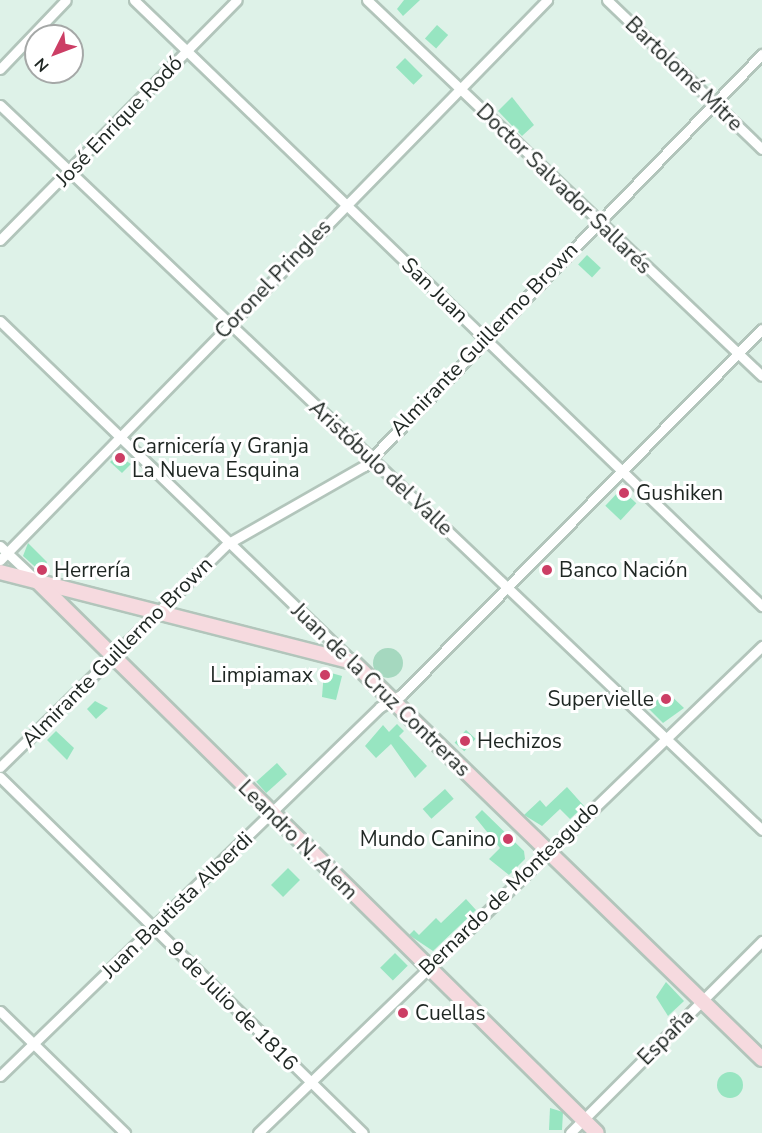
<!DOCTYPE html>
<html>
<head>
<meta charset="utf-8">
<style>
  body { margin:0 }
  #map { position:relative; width:762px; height:1133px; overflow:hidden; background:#def2e8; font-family:"Nunito Sans",sans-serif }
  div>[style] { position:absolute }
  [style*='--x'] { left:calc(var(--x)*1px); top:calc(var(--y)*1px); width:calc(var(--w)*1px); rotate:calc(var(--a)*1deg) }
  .green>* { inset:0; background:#a5d8bf }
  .round { border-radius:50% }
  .building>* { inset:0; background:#97e5c1; transform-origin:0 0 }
  .roads { filter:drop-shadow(2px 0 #b2c5bb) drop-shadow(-2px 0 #b2c5bb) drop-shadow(0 2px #b2c5bb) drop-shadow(0 -2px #b2c5bb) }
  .minor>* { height:9px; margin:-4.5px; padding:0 4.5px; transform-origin:4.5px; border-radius:4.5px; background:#fff }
  .secondary>* { height:14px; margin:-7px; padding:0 7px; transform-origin:7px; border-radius:7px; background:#f6dadf }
  .dots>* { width:16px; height:16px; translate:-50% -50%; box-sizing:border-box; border:3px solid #fff; border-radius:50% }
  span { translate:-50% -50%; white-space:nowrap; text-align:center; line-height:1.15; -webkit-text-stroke:6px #fff; paint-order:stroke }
  .street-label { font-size:21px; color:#1e2622 }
  .poi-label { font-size:21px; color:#1e2622 }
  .left { translate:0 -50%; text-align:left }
  .right { translate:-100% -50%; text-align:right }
  .north { position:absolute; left:24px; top:24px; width:60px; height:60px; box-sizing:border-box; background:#fff; border:2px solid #a5a8a7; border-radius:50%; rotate:228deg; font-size:16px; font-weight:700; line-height:24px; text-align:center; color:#1e2622 }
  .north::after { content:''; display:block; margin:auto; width:21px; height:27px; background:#cc3e65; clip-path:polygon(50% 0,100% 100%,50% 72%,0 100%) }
</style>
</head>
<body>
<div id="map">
  <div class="green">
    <i class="round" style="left:373px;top:648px;width:30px;height:30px"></i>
  </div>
  <div class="building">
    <i style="clip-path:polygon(404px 0,420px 0,403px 16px,397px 9px)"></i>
    <i style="left:437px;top:25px;width:15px;height:18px;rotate:42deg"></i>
    <i style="left:405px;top:58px;width:25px;height:13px;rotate:45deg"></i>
    <i style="clip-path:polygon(512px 97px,534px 125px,522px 136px,498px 111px)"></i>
    <i style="left:587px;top:255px;width:19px;height:13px;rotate:43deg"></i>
    <i style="clip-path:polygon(117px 455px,131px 464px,122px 473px,110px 462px)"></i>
    <i style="left:621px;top:489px;width:21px;height:23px;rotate:43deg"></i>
    <i style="clip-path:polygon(28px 543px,47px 562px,42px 573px,23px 556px)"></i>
    <i style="clip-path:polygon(324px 671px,342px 676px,336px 700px,322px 697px)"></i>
    <i style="clip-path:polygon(666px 691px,684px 708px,663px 723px,649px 709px)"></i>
    <i style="clip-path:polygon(95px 701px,108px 708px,96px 719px,87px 709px)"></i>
    <i style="clip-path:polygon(397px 724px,404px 731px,399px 736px,427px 766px,415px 778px,391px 744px,376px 758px,365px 746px,383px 725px,389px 732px)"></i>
    <i style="left:466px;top:730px;width:13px;height:17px;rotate:42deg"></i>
    <i style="clip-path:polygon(56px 731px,74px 748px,67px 760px,47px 740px)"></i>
    <i style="left:277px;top:763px;width:15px;height:28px;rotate:48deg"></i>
    <i style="clip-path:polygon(567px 787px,584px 806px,570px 819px,560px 809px,542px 826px,524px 815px,540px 800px,546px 807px)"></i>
    <i style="left:445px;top:789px;width:13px;height:30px;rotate:48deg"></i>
    <i style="clip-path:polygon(482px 810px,524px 851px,525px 859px,509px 875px,489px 859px,500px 848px,475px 817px)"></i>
    <i style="left:288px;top:868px;width:17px;height:24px;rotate:45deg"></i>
    <i style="clip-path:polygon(466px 899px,476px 910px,433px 951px,409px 935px,414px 930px,419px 935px,436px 918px,441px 923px)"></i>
    <i style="left:395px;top:953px;width:18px;height:21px;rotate:45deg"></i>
    <i style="clip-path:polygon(666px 982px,684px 1001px,668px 1016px,656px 997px)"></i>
    <i class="round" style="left:717px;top:1072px;width:26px;height:26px"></i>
    <i style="clip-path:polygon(550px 1108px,563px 1112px,562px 1130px,549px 1130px)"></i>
  </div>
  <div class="roads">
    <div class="minor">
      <i style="--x:134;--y:0;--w:873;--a:43.98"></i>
      <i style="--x:367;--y:0;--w:545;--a:43.59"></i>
      <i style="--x:607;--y:0;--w:215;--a:43.9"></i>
      <i style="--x:0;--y:69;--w:95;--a:-46.3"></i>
      <i style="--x:0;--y:105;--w:1052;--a:43.57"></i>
      <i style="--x:0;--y:240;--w:337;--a:-45.4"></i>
      <i style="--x:0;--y:321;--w:489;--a:44"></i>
      <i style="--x:0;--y:546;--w:48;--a:43.3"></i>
      <i style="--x:0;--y:560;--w:783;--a:-45.67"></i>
      <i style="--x:0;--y:767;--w:318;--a:-44.5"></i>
      <i style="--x:227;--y:544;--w:158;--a:-29.7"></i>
      <i style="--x:364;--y:466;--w:573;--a:-45.99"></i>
      <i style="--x:0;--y:777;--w:508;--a:44.44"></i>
      <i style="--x:0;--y:1011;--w:175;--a:44.3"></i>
      <i style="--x:0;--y:1076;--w:530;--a:-44.16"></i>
      <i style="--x:380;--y:707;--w:24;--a:-30"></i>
      <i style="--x:401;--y:695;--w:514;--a:-45.39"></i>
      <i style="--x:258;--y:1133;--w:701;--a:-44.02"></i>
      <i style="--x:570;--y:1133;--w:272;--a:-45"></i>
    </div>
    <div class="secondary">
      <i style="--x:0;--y:572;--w:364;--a:14.3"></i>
      <i style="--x:353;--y:662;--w:570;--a:44.15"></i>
      <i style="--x:39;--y:583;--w:783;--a:44.59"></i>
    </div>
  </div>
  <div class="dots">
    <i style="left:120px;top:458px;background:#cc3e65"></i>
    <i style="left:624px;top:493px;background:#cc3e65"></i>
    <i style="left:42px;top:570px;background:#cc3e65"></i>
    <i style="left:547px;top:570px;background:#cc3e65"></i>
    <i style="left:325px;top:675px;background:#cc3e65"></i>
    <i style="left:666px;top:699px;background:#cc3e65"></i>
    <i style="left:465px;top:741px;background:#cc3e65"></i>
    <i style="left:508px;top:839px;background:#cc3e65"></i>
    <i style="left:403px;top:1013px;background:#cc3e65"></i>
  </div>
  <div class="street-label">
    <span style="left:684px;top:74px;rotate:44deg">Bartolomé Mitre</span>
    <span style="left:119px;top:121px;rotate:-46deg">José Enrique Rodó</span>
    <span style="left:564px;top:189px;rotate:44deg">Doctor Salvador Sallarés</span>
    <span style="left:273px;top:279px;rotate:-46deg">Coronel Pringles</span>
    <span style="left:435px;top:290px;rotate:44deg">San Juan</span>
    <span style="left:484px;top:339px;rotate:-46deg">Almirante Guillermo Brown</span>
    <span style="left:381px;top:468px;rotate:43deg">Aristóbulo del Valle</span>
    <span style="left:117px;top:652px;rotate:-45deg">Almirante Guillermo Brown</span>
    <span style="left:381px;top:690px;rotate:44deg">Juan de la Cruz Contreras</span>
    <span style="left:298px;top:840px;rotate:45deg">Leandro N. Alem</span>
    <span style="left:509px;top:888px;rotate:-44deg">Bernardo de Monteagudo</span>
    <span style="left:177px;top:905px;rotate:-44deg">Juan Bautista Alberdi</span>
    <span style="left:233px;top:1006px;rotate:45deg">9 de Julio de 1816</span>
    <span style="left:666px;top:1037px;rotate:-45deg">España</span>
  </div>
  <div class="poi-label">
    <span class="left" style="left:132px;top:458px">Carnicería y Granja<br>La Nueva Esquina</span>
    <span class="left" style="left:636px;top:493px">Gushiken</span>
    <span class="left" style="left:54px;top:570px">Herrería</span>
    <span class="left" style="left:559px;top:570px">Banco Nación</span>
    <span class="right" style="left:313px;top:675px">Limpiamax</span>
    <span class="right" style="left:654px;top:699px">Supervielle</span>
    <span class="left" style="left:477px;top:741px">Hechizos</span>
    <span class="right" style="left:496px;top:839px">Mundo Canino</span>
    <span class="left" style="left:415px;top:1013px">Cuellas</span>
  </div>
  <div class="north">N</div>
</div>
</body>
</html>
